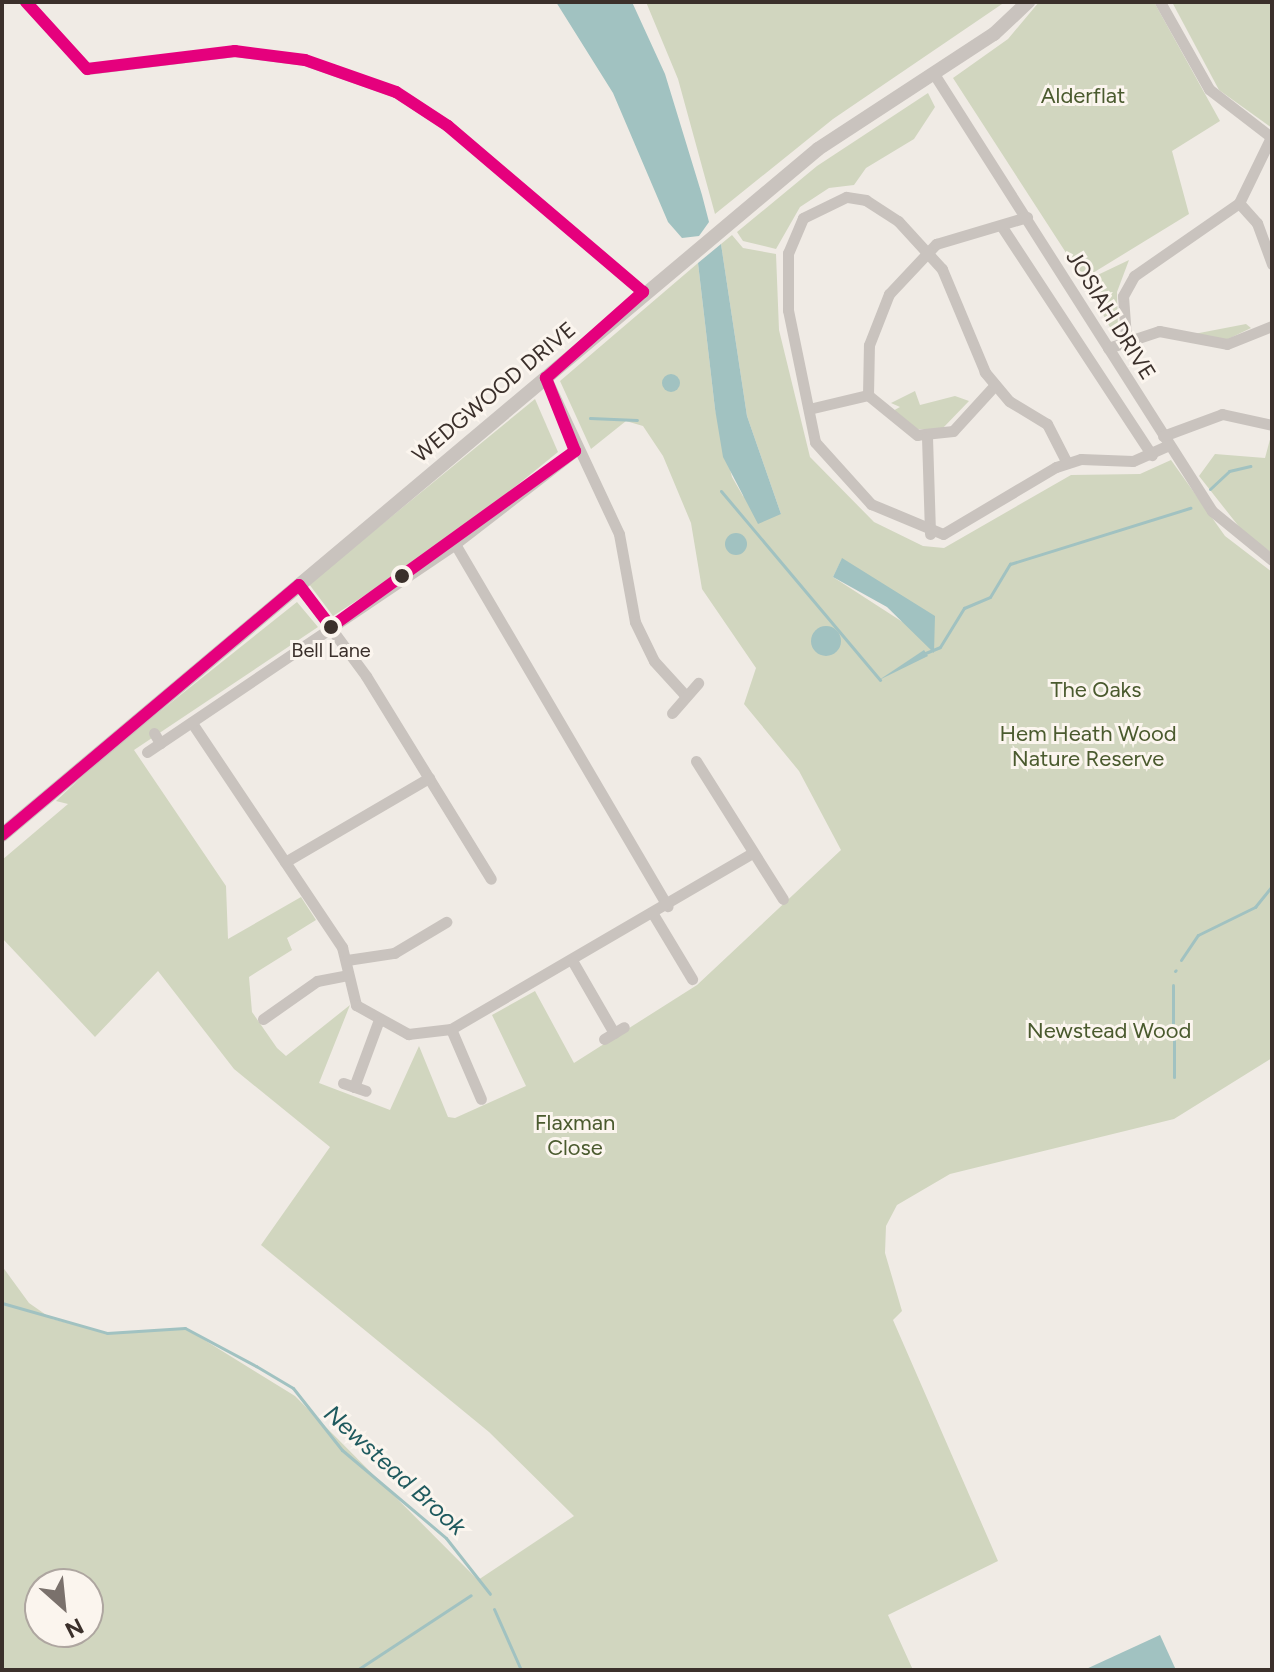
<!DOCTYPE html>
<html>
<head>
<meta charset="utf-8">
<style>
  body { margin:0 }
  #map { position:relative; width:1274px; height:1672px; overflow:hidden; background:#f0ebe5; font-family:Figtree,sans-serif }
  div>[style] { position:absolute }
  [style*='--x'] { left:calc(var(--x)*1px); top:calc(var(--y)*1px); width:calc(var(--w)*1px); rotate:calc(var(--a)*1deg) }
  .green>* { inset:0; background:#d1d6bf }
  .water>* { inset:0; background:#a1c2c1 }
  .round { border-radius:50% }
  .stream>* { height:3px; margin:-1.5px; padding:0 1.5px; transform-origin:1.5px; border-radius:1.5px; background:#a1c2c1 }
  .minor>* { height:11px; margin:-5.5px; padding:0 5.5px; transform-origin:5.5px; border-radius:5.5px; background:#c9c3be }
  .tertiary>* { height:14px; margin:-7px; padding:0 7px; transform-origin:7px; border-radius:7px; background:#c9c3be }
  .bus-1>* { height:12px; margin:-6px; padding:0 6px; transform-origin:6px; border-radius:6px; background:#e5007d }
  .dots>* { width:22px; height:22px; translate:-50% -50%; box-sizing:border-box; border:4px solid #fbf5ee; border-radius:50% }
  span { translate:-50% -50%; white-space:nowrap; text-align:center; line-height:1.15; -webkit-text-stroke:6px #fbf5ee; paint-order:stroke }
  .bus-label { font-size:20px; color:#3b302b }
  .park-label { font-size:22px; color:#4a5a2e }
  .street-label { font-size:22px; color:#3b302b }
  .water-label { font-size:24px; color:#1f5a5e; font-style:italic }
  .frame { position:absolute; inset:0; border:4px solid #3b302b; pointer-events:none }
  .north { position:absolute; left:24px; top:1568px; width:80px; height:80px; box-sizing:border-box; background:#fbf5ee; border:2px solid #aea6a0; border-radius:50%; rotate:153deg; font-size:22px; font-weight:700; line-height:32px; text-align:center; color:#3b302b }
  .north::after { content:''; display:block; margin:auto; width:28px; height:36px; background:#7a716c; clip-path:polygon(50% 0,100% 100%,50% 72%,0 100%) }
</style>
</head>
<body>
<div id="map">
  <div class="green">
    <i style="clip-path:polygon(646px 2px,1005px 2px,833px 119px,715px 214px,678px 79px)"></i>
    <i style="clip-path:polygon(1039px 2px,1154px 2px,1220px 121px,1172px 151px,1189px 214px,1083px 279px,953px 78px,1008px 39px)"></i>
    <i style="clip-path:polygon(1172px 2px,1270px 2px,1272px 128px,1219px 90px)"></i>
    <i style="clip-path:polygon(928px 93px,935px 107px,914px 139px,866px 168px,854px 185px,829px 188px,800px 207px,776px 249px,743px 241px,737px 232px,817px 166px)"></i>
    <i style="clip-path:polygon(evenodd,732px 235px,743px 248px,776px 254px,779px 330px,810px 457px,874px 522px,923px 546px,944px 548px,1071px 475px,1140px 474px,1171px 460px,1225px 536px,1272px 572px,1272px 1058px,1174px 1119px,950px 1174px,897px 1205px,886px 1226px,885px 1253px,902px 1311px,893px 1320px,998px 1561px,888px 1615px,913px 1670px,2px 1670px,2px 1266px,29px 1303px,52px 1319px,107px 1333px,185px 1328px,295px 1396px,478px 1580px,574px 1516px,489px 1432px,261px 1245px,330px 1147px,234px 1069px,158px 971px,95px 1037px,2px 938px,2px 860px,68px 804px,56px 801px,104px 756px,297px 602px,318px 627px,134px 750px,226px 886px,228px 939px,301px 897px,316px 920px,287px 938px,292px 950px,249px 977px,252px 1012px,277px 1048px,286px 1056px,350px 1005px,319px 1083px,390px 1110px,419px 1046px,448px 1117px,455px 1118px,526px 1086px,492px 1015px,535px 991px,574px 1063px,697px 985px,841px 850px,799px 771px,744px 704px,756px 668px,702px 589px,691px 523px,663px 456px,643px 426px,626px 421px,591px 449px,560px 381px,698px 263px,715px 409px,732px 477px,743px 496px,781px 514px,747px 416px,721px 244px,732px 235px,842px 559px,928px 613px,915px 630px,833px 577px,842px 559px,732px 235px,40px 1584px,88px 1584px,88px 1632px,40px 1632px,40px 1584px)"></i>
    <i style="clip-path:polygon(1129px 260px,1117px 292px,1118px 329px,1112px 331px,1085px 281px)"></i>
    <i style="clip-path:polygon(1246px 324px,1251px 328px,1224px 341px,1194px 334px)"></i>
    <i style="clip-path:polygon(915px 391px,920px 405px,955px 396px,969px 401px,942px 429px,914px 429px,889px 413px,900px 407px,891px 403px)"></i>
    <i style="clip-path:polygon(535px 399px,558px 452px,447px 542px,333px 616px,309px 584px)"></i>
    <i style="clip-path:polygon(1272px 432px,1272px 553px,1244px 533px,1199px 476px,1215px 454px,1265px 458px)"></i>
  </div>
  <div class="water">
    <i style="clip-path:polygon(556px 2px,632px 2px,665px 74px,702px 195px,709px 222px,699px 236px,682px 238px,668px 222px,613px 93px)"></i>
    <i style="clip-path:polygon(721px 244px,747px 416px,781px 514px,758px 524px,723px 457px,715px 409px,698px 263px)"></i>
    <i class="round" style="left:662px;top:374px;width:18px;height:18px"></i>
    <i class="round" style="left:725px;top:533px;width:22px;height:22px"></i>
    <i style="clip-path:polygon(842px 558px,935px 616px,934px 653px,887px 607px,833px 577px)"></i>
    <i class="round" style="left:811px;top:626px;width:30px;height:30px"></i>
    <i style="clip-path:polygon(924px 650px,928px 656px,879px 680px)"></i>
    <i style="clip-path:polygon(1160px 1635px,1176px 1670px,1084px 1670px)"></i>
  </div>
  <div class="stream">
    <i style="--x:590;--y:418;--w:47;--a:2.4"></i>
    <i style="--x:1210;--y:489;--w:26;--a:-43"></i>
    <i style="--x:1229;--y:471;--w:22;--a:-13"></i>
    <i style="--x:721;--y:491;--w:247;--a:49.9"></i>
    <i style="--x:923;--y:654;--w:18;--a:-22"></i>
    <i style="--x:940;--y:647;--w:46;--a:-58.4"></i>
    <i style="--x:964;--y:608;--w:28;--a:-23"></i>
    <i style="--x:990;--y:597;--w:39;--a:-59"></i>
    <i style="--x:1010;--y:564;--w:189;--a:-17.3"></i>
    <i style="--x:1181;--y:960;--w:30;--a:-56"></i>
    <i style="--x:1198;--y:935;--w:64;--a:-26.2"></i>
    <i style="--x:1255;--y:907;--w:27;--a:-51"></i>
    <i style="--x:1175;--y:971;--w:1;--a:-45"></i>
    <i style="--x:1173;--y:985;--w:39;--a:90"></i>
    <i style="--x:1174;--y:1035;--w:42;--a:90"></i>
    <i style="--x:2;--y:1303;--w:109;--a:15.9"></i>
    <i style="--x:107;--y:1333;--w:78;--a:-3.7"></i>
    <i style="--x:185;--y:1328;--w:81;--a:28.2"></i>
    <i style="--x:256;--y:1366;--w:43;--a:30.7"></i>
    <i style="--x:293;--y:1388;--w:79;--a:51.7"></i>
    <i style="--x:342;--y:1450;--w:136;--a:40.2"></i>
    <i style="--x:446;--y:1538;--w:71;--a:51.8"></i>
    <i style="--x:494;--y:1609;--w:67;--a:66.1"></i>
    <i style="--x:357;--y:1670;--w:136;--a:-33.3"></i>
  </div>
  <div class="minor">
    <i style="--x:26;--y:2;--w:91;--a:47.7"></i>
    <i style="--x:87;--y:69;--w:149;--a:-6.9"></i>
    <i style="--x:235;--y:51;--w:71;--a:7.3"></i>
    <i style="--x:305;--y:60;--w:96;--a:19.4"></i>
    <i style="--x:396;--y:92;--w:62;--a:33.2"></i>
    <i style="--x:448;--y:126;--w:256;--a:40.4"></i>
    <i style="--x:934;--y:74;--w:518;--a:57.54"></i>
    <i style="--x:1212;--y:511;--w:77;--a:39.2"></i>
    <i style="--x:1239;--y:203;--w:27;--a:48"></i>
    <i style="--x:1257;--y:223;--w:44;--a:69.9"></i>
    <i style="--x:1002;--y:227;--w:273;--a:56.7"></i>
    <i style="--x:1126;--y:337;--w:41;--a:-94.2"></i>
    <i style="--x:1123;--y:296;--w:23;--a:-61"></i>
    <i style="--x:1134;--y:276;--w:128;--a:-34.8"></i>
    <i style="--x:1239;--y:203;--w:73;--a:-64.1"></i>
    <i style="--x:1271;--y:137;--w:78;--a:-142.3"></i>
    <i style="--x:1209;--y:89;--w:100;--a:-119.4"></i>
    <i style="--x:1108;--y:348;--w:54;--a:-18.4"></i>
    <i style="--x:1159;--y:331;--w:69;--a:10.8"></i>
    <i style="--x:1227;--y:344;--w:48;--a:-21.8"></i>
    <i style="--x:546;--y:378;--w:172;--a:64.9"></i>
    <i style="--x:619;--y:534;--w:89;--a:79.7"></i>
    <i style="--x:635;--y:622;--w:43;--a:64"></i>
    <i style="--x:654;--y:661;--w:47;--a:47.6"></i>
    <i style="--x:995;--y:385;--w:62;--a:132.4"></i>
    <i style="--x:953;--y:431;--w:36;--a:174"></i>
    <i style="--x:917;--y:435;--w:63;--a:-140.8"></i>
    <i style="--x:868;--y:395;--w:50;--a:-88.9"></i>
    <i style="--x:869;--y:345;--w:55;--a:-68.6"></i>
    <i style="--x:889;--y:294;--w:69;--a:-46.8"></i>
    <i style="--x:936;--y:244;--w:95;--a:-16.5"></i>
    <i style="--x:813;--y:408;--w:57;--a:-13.3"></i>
    <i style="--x:1163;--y:436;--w:63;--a:-20.4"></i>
    <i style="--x:1222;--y:414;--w:51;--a:12.4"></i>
    <i style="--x:927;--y:437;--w:97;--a:88.2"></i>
    <i style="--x:1067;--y:463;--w:44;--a:-117.1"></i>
    <i style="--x:1047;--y:424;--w:44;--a:-148.8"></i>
    <i style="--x:1009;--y:401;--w:38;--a:-130"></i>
    <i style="--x:985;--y:372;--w:112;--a:-112.7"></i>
    <i style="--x:942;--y:269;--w:65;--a:-132.5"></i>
    <i style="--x:898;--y:221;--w:38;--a:-147"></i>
    <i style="--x:866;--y:200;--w:20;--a:-171"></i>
    <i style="--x:846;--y:197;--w:48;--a:154"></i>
    <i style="--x:803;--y:218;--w:38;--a:113"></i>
    <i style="--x:788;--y:253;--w:57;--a:90"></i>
    <i style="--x:788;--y:310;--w:135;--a:78.4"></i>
    <i style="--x:815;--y:442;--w:84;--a:47.9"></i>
    <i style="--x:871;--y:504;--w:78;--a:22.6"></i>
    <i style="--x:943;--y:534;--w:131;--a:-30.7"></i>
    <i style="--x:1056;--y:467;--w:26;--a:-18"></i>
    <i style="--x:1081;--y:459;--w:52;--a:2.2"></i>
    <i style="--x:1133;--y:461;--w:39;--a:-24"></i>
    <i style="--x:455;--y:544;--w:420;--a:59.6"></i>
    <i style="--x:299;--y:585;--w:113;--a:53.6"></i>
    <i style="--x:366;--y:676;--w:238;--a:58.4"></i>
    <i style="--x:672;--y:713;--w:40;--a:-49"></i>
    <i style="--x:192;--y:723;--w:270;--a:56.2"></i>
    <i style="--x:342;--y:947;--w:60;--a:76.4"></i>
    <i style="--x:356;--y:1005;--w:60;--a:29.1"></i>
    <i style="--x:408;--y:1034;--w:43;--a:-6.6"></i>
    <i style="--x:451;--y:1029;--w:346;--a:-30.3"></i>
    <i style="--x:154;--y:733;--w:12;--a:59"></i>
    <i style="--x:147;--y:752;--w:372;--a:-34"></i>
    <i style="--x:455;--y:544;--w:152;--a:-37.8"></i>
    <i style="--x:696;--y:761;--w:163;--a:57.8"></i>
    <i style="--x:285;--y:862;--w:167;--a:-30.3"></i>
    <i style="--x:653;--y:914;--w:76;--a:59"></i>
    <i style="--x:347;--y:960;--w:48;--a:-8.5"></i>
    <i style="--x:394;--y:953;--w:61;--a:-30.8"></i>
    <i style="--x:573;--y:962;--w:82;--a:60"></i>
    <i style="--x:263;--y:1019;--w:66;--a:-35.1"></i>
    <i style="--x:317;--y:981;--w:31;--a:-11"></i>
    <i style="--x:451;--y:1029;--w:76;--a:66.8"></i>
    <i style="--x:604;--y:1039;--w:23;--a:-31"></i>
    <i style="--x:343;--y:1083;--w:24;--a:19"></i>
    <i style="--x:354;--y:1087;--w:69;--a:-69.7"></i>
  </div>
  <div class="tertiary">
    <i style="--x:2;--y:835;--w:1066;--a:-40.05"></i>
    <i style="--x:818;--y:149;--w:210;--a:-33.2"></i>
    <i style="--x:994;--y:34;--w:47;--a:-43.3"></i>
  </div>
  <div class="bus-1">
    <i style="--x:2;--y:835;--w:388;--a:-40.1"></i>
    <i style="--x:299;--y:585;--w:53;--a:52.7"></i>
    <i style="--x:331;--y:627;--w:301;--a:-35.8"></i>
    <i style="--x:575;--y:451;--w:79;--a:-111.7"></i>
    <i style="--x:546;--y:378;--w:130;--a:-41.6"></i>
    <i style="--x:643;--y:292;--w:256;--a:-139.6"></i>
    <i style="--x:448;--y:126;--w:62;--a:-146.8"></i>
    <i style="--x:396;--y:92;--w:96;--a:-160.6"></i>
    <i style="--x:305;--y:60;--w:71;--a:-172.7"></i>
    <i style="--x:235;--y:51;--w:149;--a:173.1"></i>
    <i style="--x:87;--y:69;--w:91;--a:-132.3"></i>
  </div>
  <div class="dots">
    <i style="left:402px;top:576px;background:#3b302b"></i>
    <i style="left:331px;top:627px;background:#3b302b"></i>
  </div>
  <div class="bus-label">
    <span style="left:331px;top:650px">Bell Lane</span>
  </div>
  <div class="park-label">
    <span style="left:1083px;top:96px">Alderflat</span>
    <span style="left:1096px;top:690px">The Oaks</span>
    <span style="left:1088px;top:746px">Hem Heath Wood<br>Nature Reserve</span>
    <span style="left:1109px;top:1031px">Newstead Wood</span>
    <span style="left:575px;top:1135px">Flaxman<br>Close</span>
  </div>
  <div class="street-label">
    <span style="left:1111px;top:315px;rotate:58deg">JOSIAH DRIVE</span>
    <span style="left:494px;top:392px;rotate:-40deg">WEDGWOOD DRIVE</span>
  </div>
  <div class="water-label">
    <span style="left:395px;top:1470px;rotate:42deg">Newstead Brook</span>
  </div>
  <div class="frame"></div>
  <div class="north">N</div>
</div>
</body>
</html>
